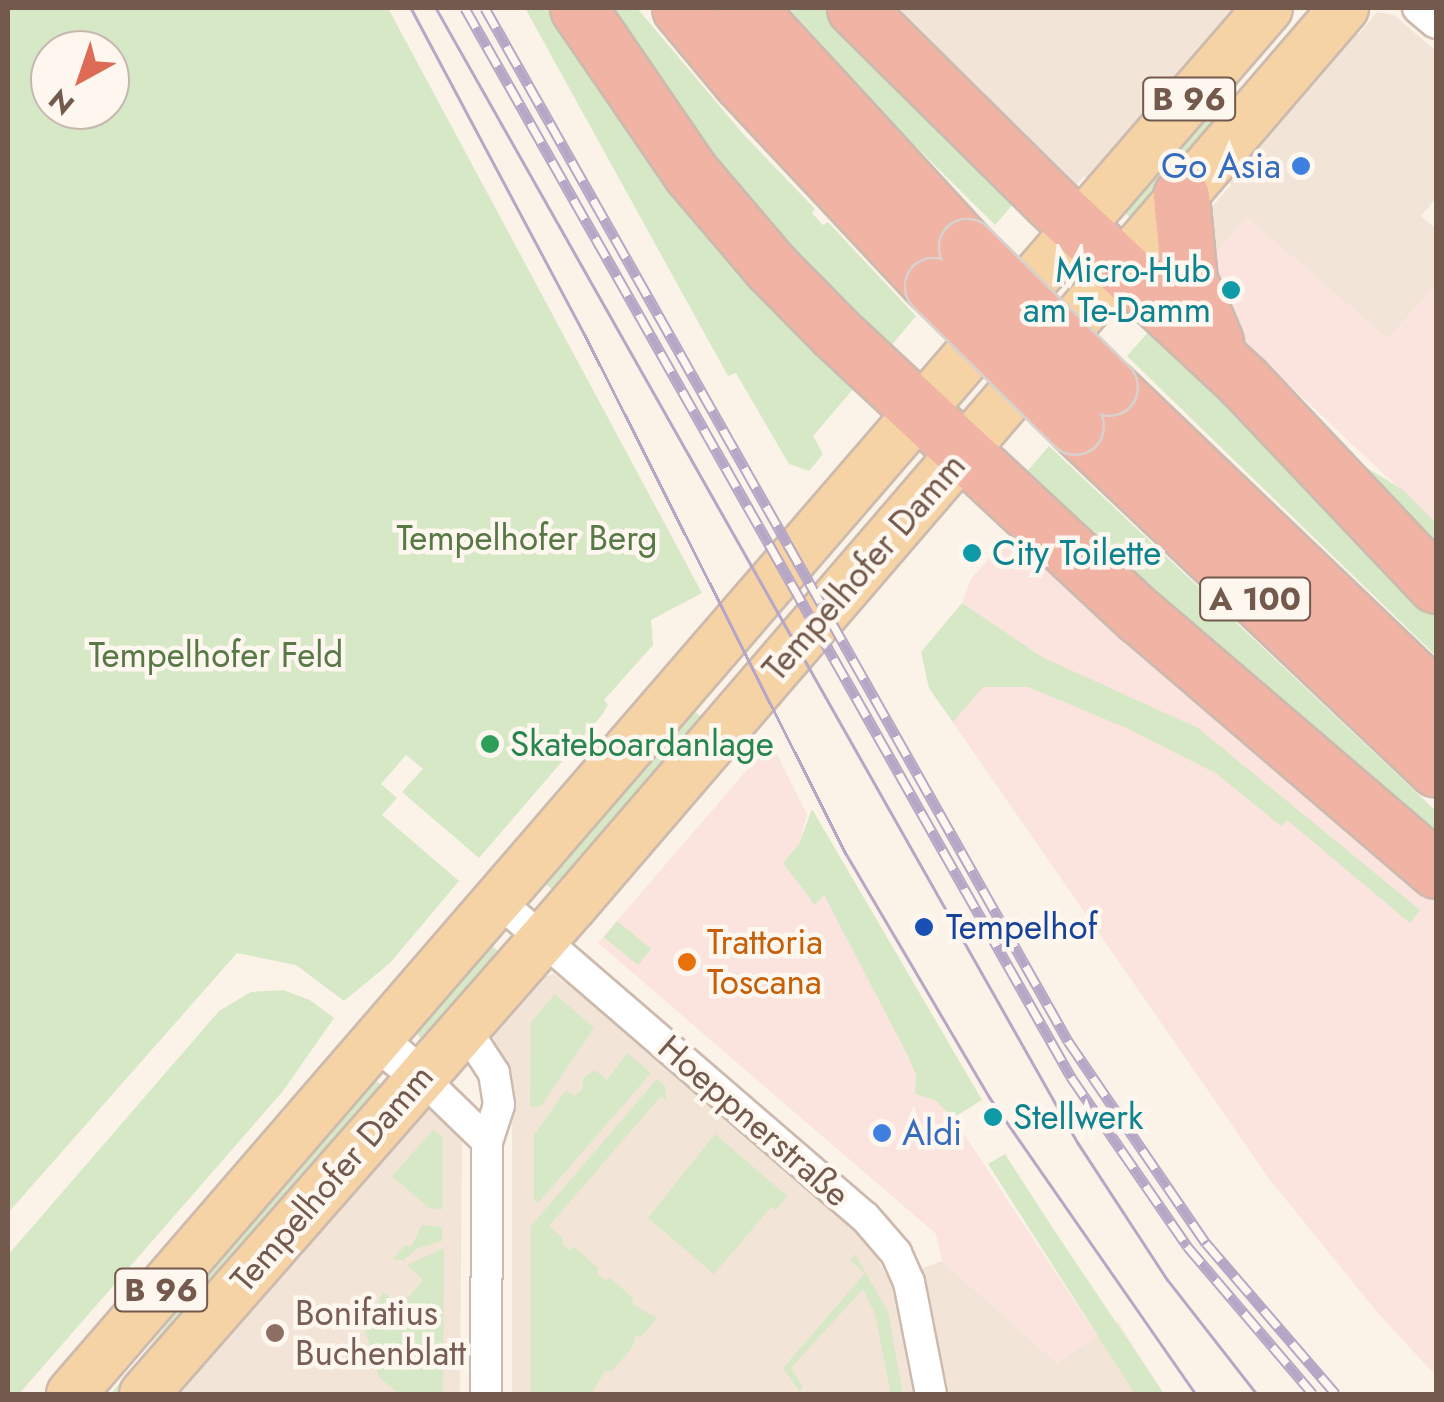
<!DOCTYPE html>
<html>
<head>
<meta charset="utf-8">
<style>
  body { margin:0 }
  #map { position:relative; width:1444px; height:1402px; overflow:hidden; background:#fbf3e8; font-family:Jost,sans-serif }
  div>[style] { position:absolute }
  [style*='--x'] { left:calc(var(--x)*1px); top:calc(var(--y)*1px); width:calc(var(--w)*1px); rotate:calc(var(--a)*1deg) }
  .residential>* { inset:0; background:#f2e4d7 }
  .commercial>* { inset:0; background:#fbe4dd }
  .green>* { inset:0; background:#d7e8c7; transform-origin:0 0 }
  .roads { filter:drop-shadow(2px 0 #cdbaaf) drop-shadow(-2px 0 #cdbaaf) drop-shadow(0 2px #cdbaaf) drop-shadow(0 -2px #cdbaaf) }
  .minor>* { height:30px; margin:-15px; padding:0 15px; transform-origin:15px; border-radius:15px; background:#fff }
  .tertiary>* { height:38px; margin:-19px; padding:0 19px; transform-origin:19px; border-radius:19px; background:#fff }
  .primary>* { height:48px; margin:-24px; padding:0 24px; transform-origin:24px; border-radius:24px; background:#f5d3a5 }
  .motorway>* { height:55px; margin:-27.5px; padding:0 27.5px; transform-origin:27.5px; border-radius:27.5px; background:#f1b3a3 }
  .tram>* { height:2.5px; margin:-1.25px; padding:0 1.25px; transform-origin:1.25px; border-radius:1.25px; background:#b5a7c5 }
  .rail>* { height:11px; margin-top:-5.5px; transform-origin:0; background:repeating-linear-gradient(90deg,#fef7ef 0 22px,#b5a7c5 0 44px); box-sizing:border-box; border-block:2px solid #b5a7c5 }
  .bridges { filter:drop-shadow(2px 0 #d8d1cd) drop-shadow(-2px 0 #d8d1cd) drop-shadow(0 2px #d8d1cd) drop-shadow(0 -2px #d8d1cd) }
  .motorway-bridge>* { height:55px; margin:-27.5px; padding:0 27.5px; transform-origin:27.5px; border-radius:27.5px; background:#f1b3a3 }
  .dots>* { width:28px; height:28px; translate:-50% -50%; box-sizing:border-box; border:5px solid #fef7ef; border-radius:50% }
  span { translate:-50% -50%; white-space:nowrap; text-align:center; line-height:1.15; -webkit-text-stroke:9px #fef7ef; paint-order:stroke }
  .shield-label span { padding:2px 8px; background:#fef7ef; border:2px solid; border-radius:8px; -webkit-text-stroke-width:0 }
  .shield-label { font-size:32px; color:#74594d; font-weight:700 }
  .shop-label { font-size:35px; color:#366cbe }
  .right { translate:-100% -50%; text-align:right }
  .left { translate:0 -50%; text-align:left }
  .culture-label { font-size:35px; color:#0d838f }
  .park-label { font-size:35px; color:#587946 }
  .street-label { font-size:35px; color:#74594d }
  .leisure-label { font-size:35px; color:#27864d }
  .transit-label { font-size:35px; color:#164399 }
  .food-label { font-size:35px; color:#c56008 }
  .education-label { font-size:35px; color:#785e54 }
  .frame { position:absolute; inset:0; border:10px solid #74594d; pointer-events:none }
  .north { position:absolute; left:30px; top:30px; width:100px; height:100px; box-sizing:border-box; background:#fef7ef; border:2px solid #c7b8ae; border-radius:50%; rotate:220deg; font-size:28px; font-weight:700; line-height:40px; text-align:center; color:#74594d }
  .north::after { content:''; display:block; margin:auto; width:35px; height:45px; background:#dd6b55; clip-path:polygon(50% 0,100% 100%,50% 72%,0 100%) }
</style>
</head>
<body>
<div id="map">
  <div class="residential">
    <i style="clip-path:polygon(872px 8px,1245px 8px,1093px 183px,1084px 176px,1072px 190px)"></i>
    <i style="clip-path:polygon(1377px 12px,1394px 15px,1436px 51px,1436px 198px,1421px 216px,1436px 229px,1436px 285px,1388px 339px,1247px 218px,1205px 267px,1203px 217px,1231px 185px,1222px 177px,1350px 29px,1358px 35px)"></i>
    <i style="clip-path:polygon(554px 974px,564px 982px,569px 976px,867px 1240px,897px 1295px,916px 1394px,512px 1394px,512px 1091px,492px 1033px,540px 978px)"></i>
    <i style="clip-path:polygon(431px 1105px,462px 1140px,460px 1394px,165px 1394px)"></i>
    <i style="clip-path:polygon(942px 1261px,1057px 1363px,1117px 1321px,1164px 1394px,946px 1394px,920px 1269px)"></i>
  </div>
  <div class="commercial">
    <i style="clip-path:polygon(1246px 217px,1388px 339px,1436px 285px,1436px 523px,1238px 337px,1205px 267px)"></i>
    <i style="clip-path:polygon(1018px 526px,1436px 892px,1436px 1376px,1377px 1312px,1270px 1180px,929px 688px,921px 652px,962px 603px,971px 579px)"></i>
    <i style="clip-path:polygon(771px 742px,807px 814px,799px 844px,957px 1116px,954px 1119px,1097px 1335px,1057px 1363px,942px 1261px,936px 1234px,598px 943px)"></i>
  </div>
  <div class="green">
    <i style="clip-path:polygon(evenodd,8px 8px,388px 8px,702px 593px,651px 620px,653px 645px,604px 700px,608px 705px,602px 715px,479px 858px,402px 792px,423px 769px,406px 755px,381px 784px,397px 798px,382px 815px,459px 881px,390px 963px,344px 1001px,296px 965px,237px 953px,8px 1213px,8px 8px,50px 50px,110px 50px,110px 110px,50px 110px,50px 50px)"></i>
    <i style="clip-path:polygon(525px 8px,561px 8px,861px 380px,813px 436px,823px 454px,809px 471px,789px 464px,736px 373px,728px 376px)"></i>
    <i style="clip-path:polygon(605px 8px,637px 8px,744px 135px,815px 209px,812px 213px,823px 225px,828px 222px,916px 316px,886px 352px,840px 308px,710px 157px)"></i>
    <i style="clip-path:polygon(789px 8px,829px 8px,1022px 194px,995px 225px,891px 122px)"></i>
    <i style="clip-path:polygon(1219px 97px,1224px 101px,1199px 143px,1133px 220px,1121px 210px)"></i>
    <i style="clip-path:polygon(1158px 321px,1436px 606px,1436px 656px,1127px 356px)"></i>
    <i style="clip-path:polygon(1049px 446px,1436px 811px,1436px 852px,1017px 483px)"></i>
    <i style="clip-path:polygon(1361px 464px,1403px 490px,1436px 523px,1436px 557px)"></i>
    <i style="clip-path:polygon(962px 603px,1042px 657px,1198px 728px,1420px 910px,1410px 923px,1287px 820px,1281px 826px,1217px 774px,1124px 727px,1028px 687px,983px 687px,953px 722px,929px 688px,921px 652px)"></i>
    <i style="left:684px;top:702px;width:32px;height:228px;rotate:41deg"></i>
    <i style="clip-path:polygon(812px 809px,982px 1100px,953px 1118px,935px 1100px,915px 1094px,916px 1074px,907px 1054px,824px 895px,815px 905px,783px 863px,799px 844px)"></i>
    <i style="left:617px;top:921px;width:44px;height:21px;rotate:39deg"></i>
    <i style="clip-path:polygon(485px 940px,505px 957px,423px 1043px,415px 1030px)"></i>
    <i style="clip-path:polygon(283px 990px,310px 1000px,334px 1018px,283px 1091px,19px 1394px,8px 1394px,8px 1255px,219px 1011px,251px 992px)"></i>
    <i style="clip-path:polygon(555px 994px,594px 1028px,541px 1106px,530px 1107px,531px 1022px)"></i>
    <i style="clip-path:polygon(627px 1053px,651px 1073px,538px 1203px,534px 1200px,534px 1135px,566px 1090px,574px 1096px,583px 1089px,583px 1078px,595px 1070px,607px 1080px)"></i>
    <i style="left:369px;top:1075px;width:22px;height:422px;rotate:39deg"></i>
    <i style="clip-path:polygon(657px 1079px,665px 1086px,667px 1101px,661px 1096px,549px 1226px,563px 1238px,562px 1244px,569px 1250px,574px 1247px,598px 1268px,597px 1274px,605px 1280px,610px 1278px,633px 1298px,632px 1304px,657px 1318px,641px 1337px,636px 1335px,632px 1348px,611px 1372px,605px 1371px,591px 1394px,531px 1394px,531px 1226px)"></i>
    <i style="clip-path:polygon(433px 1130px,443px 1138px,443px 1209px,429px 1208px,392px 1176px)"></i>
    <i style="clip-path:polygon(715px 1134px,787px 1196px,776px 1210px,771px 1207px,714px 1274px,648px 1218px)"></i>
    <i style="clip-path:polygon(1005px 1154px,1054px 1230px,1164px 1394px,1135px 1394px,988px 1164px)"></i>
    <i style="clip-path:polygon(422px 1225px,442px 1227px,442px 1241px,418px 1248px,404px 1260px,392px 1260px,405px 1245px,411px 1247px)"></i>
    <i style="clip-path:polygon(444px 1248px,443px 1394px,399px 1394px,379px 1377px,365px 1330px,383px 1292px,401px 1306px,423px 1280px,407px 1265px)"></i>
    <i style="clip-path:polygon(855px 1254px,888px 1312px,903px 1394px,891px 1394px,875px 1314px,863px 1289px,791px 1368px,803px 1387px,800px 1392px,783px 1368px,865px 1273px,850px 1260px)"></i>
  </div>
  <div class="roads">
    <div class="minor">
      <i style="--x:1418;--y:8;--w:23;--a:40"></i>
      <i style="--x:496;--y:899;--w:487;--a:40.8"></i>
      <i style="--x:865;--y:1217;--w:48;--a:49.3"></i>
      <i style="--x:896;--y:1253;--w:32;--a:66"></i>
      <i style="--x:909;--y:1282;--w:114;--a:78.9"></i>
      <i style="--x:464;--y:1027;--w:55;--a:56.9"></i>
      <i style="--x:494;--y:1073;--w:32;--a:81"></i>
      <i style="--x:499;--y:1105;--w:38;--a:108"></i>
      <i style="--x:487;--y:1141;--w:253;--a:90.2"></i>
      <i style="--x:420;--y:1076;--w:93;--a:44.1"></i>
    </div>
    <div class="tertiary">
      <i style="--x:377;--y:1040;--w:56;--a:39.9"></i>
    </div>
    <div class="primary">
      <i style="--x:71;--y:1394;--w:1831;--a:-49.18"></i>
      <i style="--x:144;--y:1394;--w:651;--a:-48.74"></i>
      <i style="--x:573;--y:905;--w:1183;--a:-49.32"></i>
    </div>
    <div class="motorway">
      <i style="--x:578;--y:8;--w:200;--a:55.6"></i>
      <i style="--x:691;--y:173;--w:123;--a:49.6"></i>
      <i style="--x:771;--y:267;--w:93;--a:45.4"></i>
      <i style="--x:836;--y:333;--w:415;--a:43"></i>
      <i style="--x:1140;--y:616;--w:390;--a:40.6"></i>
      <i style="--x:680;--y:8;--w:94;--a:50.2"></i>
      <i style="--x:740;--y:80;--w:282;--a:46.9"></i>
      <i style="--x:747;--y:8;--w:325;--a:47.4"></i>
      <i style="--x:855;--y:8;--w:273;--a:44.7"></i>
      <i style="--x:1049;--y:200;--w:267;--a:43"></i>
      <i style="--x:1244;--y:382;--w:279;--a:46.6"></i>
      <i style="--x:1181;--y:196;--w:84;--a:84.6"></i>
      <i style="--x:1189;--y:280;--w:67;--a:67.2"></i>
      <i style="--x:1109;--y:387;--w:452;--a:43.7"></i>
      <i style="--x:1075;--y:426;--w:498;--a:43.5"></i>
    </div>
  </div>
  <div class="tram">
    <i style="--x:411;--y:8;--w:370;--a:62"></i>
    <i style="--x:585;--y:335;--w:579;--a:63.3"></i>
    <i style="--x:845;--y:852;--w:286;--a:59.5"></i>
    <i style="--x:990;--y:1098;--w:361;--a:55.2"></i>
    <i style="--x:436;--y:8;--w:1304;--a:60.51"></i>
    <i style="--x:1078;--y:1143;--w:163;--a:56.8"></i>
    <i style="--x:1167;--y:1279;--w:146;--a:52"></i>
  </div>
  <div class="rail">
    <i style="--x:465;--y:8;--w:1229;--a:60.45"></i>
    <i style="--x:1071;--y:1077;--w:205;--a:55.5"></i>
    <i style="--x:1187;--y:1246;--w:194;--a:49.6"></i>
    <i style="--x:485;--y:8;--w:1186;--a:60.56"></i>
    <i style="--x:1068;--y:1041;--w:245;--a:55.7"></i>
    <i style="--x:1206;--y:1243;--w:199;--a:49.3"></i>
  </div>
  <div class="bridges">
    <div class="motorway-bridge">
      <i style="--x:967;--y:247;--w:199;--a:44.6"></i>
      <i style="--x:933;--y:286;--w:199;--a:44.6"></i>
    </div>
  </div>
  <div class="dots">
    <i style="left:1301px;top:166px;background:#3f7fe0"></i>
    <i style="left:1231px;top:290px;background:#0f9aa8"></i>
    <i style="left:972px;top:553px;background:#0f9aa8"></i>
    <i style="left:490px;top:744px;background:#2e9e5b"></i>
    <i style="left:924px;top:927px;background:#1a4fb4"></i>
    <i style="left:687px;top:962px;background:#e8710a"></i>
    <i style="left:993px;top:1117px;background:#0f9aa8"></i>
    <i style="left:882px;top:1133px;background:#3f7fe0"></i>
    <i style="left:275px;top:1333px;background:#8d6e63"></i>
  </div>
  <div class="shield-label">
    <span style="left:1189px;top:99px">B 96</span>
    <span style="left:1255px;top:599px">A 100</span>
    <span style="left:161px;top:1290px">B 96</span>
  </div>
  <div class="shop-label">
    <span class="right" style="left:1281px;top:166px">Go Asia</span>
    <span class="left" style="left:902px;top:1133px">Aldi</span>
  </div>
  <div class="culture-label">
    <span class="right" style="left:1211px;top:290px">Micro-Hub<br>am Te-Damm</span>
    <span class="left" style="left:992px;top:553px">City Toilette</span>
    <span class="left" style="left:1013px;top:1117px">Stellwerk</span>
  </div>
  <div class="park-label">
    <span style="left:527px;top:538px">Tempelhofer Berg</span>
    <span style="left:216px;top:655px">Tempelhofer Feld</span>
  </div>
  <div class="street-label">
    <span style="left:864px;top:567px;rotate:-49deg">Tempelhofer Damm</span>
    <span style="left:754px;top:1121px;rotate:41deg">Hoeppnerstraße</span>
    <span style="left:332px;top:1178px;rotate:-49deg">Tempelhofer Damm</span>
  </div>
  <div class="leisure-label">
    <span class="left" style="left:510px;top:744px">Skateboardanlage</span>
  </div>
  <div class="transit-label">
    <span class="left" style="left:946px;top:927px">Tempelhof</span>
  </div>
  <div class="food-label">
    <span class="left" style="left:707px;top:962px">Trattoria<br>Toscana</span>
  </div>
  <div class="education-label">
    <span class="left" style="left:295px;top:1333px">Bonifatius<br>Buchenblatt</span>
  </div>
  <div class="frame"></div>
  <div class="north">N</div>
</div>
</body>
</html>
